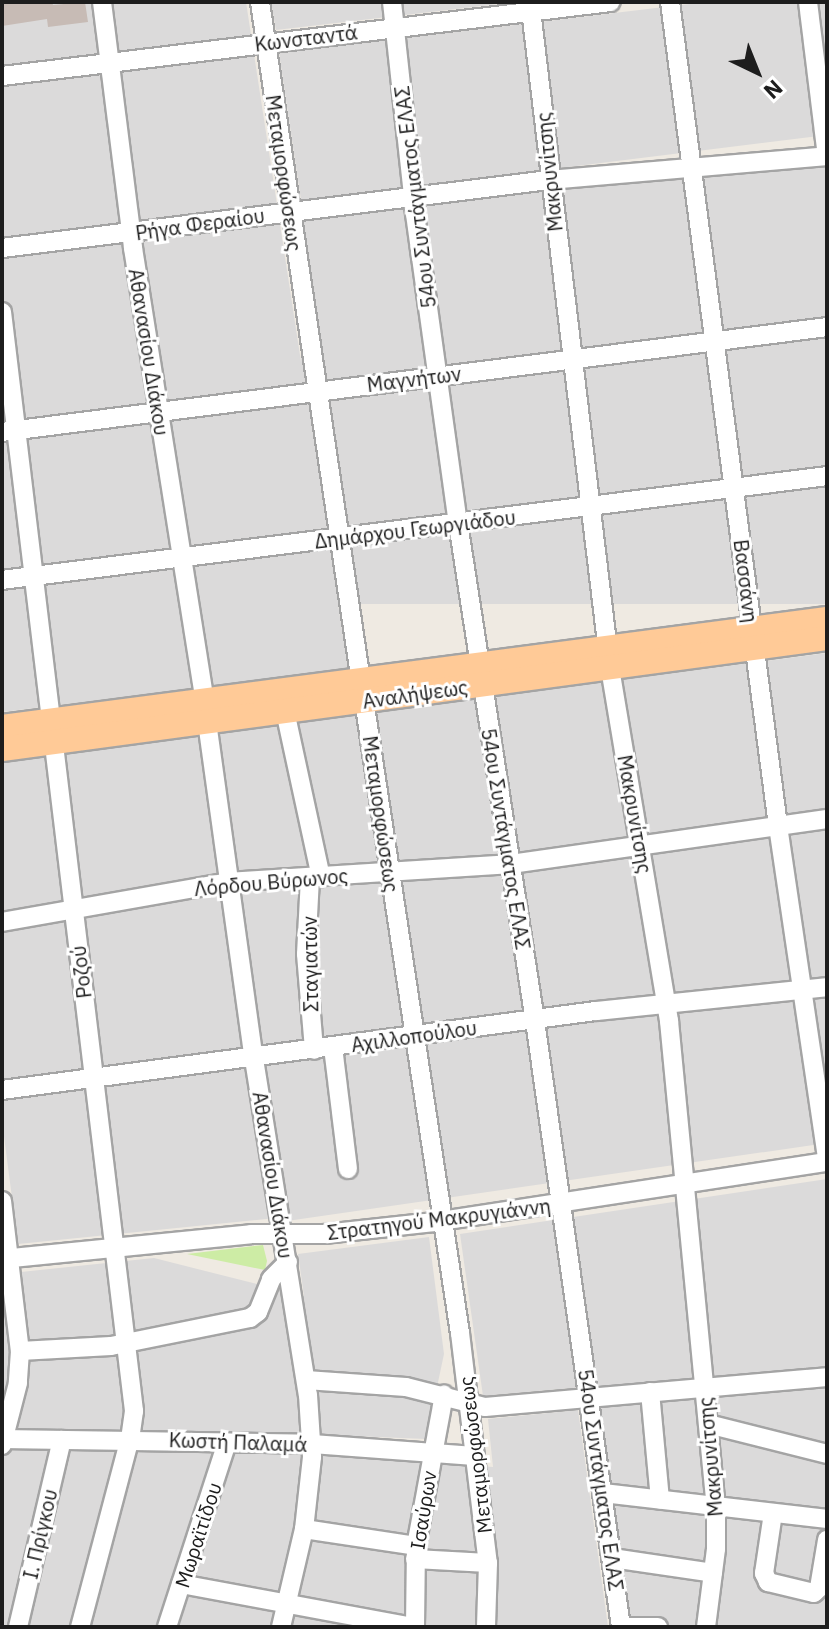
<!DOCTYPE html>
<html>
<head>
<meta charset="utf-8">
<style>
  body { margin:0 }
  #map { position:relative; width:829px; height:1629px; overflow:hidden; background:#efeae2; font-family:"IBM Plex Sans",sans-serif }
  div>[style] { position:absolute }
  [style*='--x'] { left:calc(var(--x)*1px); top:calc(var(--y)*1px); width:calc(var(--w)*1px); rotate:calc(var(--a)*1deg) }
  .residential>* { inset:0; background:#dbdada; transform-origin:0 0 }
  .grass>* { inset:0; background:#cdeca5 }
  .building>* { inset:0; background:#c7bbb5 }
  .roads { filter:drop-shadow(2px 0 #a4a4a4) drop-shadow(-2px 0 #a4a4a4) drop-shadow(0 2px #a4a4a4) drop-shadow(0 -2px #a4a4a4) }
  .minor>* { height:18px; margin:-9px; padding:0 9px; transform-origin:9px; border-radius:9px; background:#fff }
  .major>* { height:24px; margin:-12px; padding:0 12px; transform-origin:12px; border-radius:12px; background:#ffca97 }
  span { translate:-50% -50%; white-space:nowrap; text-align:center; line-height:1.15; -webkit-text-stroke:6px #fff; paint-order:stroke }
  .street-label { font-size:20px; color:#1d1d1d }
  .frame { position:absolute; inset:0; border:4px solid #1d1d1d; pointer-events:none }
  .north { position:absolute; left:717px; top:32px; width:80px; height:80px; -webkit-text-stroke:6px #fff; paint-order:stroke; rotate:137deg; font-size:22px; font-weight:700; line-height:32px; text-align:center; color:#1d1d1d }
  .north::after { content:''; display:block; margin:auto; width:28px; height:36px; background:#1d1d1d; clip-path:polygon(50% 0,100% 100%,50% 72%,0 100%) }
</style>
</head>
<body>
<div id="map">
  <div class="residential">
    <i style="clip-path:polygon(2px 2px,246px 2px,348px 669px,2px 712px)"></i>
    <i style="clip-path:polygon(271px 2px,516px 2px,276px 30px)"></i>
    <i style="clip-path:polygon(706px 2px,827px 2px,827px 135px,301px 200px,279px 53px)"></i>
    <i style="left:827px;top:168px;width:436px;height:526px;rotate:90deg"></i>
    <i style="clip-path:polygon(827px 653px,827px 1143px,287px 1221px,286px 1217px,18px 1244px,2px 1121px,2px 761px)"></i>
    <i style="clip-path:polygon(827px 1179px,827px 1627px,632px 1627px,595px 1386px,483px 1396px,460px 1234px)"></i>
    <i style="clip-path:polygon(429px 1237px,444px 1354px,426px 1439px,303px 1434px,296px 1525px,272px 1627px,2px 1627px,2px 1274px,154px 1258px,304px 1296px,298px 1254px)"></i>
    <i style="clip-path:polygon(578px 1410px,608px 1627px,289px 1627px,320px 1454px,493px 1467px,488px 1419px)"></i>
  </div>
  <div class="grass">
    <i style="clip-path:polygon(263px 1245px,267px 1261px,265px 1270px,187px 1254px)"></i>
  </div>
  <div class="building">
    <i style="clip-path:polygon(2px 2px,52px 2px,53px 5px,85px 2px,88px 22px,48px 27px,47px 19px,2px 26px)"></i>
  </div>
  <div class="roads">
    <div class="minor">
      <i style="--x:102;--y:2;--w:248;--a:82.8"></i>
      <i style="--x:133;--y:248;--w:459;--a:81"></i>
      <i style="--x:260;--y:2;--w:687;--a:81.55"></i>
      <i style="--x:392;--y:2;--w:213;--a:83.8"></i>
      <i style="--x:415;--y:214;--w:312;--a:82.1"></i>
      <i style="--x:458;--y:523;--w:504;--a:81.21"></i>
      <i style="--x:535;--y:1021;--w:612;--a:81.92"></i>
      <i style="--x:530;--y:2;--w:671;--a:83.15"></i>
      <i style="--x:610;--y:668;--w:358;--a:80.5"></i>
      <i style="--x:669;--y:1021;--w:487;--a:84.5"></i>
      <i style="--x:716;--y:1506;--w:43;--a:90"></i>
      <i style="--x:716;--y:1549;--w:79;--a:97.3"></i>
      <i style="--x:670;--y:2;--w:831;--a:82.53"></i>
      <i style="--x:778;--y:826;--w:337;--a:81.6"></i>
      <i style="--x:808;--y:2;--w:155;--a:83"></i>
      <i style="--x:2;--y:76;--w:613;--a:-6.93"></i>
      <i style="--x:2;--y:248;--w:551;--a:-7.09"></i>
      <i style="--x:549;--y:180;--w:279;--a:-4.9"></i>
      <i style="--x:2;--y:312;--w:1107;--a:83.15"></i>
      <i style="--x:134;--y:1411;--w:27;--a:98"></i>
      <i style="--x:130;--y:1438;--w:196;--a:104.8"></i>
      <i style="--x:2;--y:432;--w:832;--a:-7.25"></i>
      <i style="--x:2;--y:580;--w:832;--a:-7.18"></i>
      <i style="--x:364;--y:700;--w:640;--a:81.38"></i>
      <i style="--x:460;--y:1333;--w:232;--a:83.1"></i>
      <i style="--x:488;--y:1563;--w:64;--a:91.8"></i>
      <i style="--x:285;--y:711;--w:170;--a:77.8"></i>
      <i style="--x:207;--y:722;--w:340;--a:82.1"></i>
      <i style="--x:254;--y:1059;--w:340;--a:80.9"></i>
      <i style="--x:308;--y:1395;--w:62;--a:86.3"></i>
      <i style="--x:312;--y:1457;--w:72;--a:96.3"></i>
      <i style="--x:304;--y:1529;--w:101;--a:103.2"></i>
      <i style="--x:310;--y:878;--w:76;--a:93"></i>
      <i style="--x:306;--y:954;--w:96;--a:85.2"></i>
      <i style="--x:2;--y:922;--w:230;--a:-10"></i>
      <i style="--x:228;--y:882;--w:284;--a:-3.6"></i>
      <i style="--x:511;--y:864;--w:319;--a:-8.1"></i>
      <i style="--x:333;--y:1047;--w:123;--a:83"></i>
      <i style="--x:2;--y:1090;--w:599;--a:-7.58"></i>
      <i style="--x:596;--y:1011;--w:232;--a:-5.9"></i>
      <i style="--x:2;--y:1201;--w:151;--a:83.2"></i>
      <i style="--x:20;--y:1351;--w:32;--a:94"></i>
      <i style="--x:18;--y:1383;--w:64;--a:104.5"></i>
      <i style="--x:2;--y:1259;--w:250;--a:-5.7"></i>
      <i style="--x:251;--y:1234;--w:73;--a:0"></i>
      <i style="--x:324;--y:1234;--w:111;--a:-6.2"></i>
      <i style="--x:434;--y:1222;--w:398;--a:-8.7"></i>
      <i style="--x:20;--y:1351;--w:91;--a:-3.1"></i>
      <i style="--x:111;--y:1346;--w:142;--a:-11.4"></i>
      <i style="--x:250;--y:1318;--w:10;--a:-37"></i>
      <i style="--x:258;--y:1312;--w:35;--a:-68"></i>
      <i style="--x:271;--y:1279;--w:24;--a:-45"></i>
      <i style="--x:306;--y:1380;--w:100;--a:4"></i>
      <i style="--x:406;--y:1387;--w:81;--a:14.2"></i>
      <i style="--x:485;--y:1407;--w:343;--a:-5"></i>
      <i style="--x:650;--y:1392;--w:108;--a:84.7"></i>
      <i style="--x:708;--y:1424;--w:123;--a:14.1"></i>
      <i style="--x:2;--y:1439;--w:310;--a:0.9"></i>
      <i style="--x:312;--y:1444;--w:163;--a:4.2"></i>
      <i style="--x:603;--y:1493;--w:226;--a:6.6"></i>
      <i style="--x:773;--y:1513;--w:61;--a:98.5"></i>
      <i style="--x:764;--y:1573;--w:10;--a:66"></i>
      <i style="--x:768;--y:1582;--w:47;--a:13.4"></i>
      <i style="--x:814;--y:1593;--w:7;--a:-45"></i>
      <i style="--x:819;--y:1588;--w:49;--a:-80.5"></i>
      <i style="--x:304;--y:1529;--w:113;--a:8.6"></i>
      <i style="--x:612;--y:1558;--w:102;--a:8.4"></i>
      <i style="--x:415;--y:1559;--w:73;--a:3.1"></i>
      <i style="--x:181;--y:1584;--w:235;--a:10.5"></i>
      <i style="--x:18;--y:1627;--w:192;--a:-76.8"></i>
      <i style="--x:167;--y:1627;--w:194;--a:-72"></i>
      <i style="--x:415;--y:1627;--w:81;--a:-89.3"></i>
      <i style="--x:416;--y:1546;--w:154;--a:-79.5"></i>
      <i style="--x:626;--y:1627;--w:32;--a:0"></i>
    </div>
    <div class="major">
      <i style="--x:2;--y:727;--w:832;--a:-7.46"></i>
      <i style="--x:2;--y:749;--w:832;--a:-7.66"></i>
    </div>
  </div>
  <div class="street-label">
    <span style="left:306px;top:38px;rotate:-7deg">Κωνσταντά</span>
    <span style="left:549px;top:172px;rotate:-96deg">Μακρυνίτσης</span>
    <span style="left:284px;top:173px;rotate:82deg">Μεταμορφώσεως</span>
    <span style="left:415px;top:197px;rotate:-97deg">54ου Συντάγματος ΕΛΑΣ</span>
    <span style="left:200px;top:224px;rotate:-8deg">Ρήγα Φεραίου</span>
    <span style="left:149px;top:352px;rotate:81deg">Αθανασίου Διάκου</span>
    <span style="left:414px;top:379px;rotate:-7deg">Μαγνήτων</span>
    <span style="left:415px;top:529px;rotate:-7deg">Δημάρχου Γεωργιάδου</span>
    <span style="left:746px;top:581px;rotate:83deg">Βασσάνη</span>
    <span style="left:415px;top:694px;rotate:-8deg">Αναλήψεως</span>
    <span style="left:381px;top:814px;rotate:82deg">Μεταμορφώσεως</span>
    <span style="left:635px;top:814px;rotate:80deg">Μακρυνίτσης</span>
    <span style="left:506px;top:839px;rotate:81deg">54ου Συντάγματος ΕΛΑΣ</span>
    <span style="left:271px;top:882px;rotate:-5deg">Λόρδου Βύρωνος</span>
    <span style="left:310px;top:964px;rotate:-91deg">Σταγιατών</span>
    <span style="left:81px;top:972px;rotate:-97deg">Ροζού</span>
    <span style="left:414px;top:1036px;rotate:-8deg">Αχιλλοπούλου</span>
    <span style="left:273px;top:1175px;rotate:81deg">Αθανασίου Διάκου</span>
    <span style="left:439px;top:1219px;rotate:-7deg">Στρατηγού Μακρυγιάννη</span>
    <span style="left:238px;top:1442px;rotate:2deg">Κωστή Παλαμά</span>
    <span style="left:475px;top:1455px;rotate:-97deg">Μεταμορφώσεως</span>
    <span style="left:710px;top:1457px;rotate:-95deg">Μακρυνίτσης</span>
    <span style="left:601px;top:1480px;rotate:82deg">54ου Συντάγματος ΕΛΑΣ</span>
    <span style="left:423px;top:1510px;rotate:-81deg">Ισαύρων</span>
    <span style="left:40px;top:1534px;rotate:-77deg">Ι. Πρίγκου</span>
    <span style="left:198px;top:1535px;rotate:-72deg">Μωραϊτίδου</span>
  </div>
  <div class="frame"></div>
  <div class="north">N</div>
</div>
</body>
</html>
